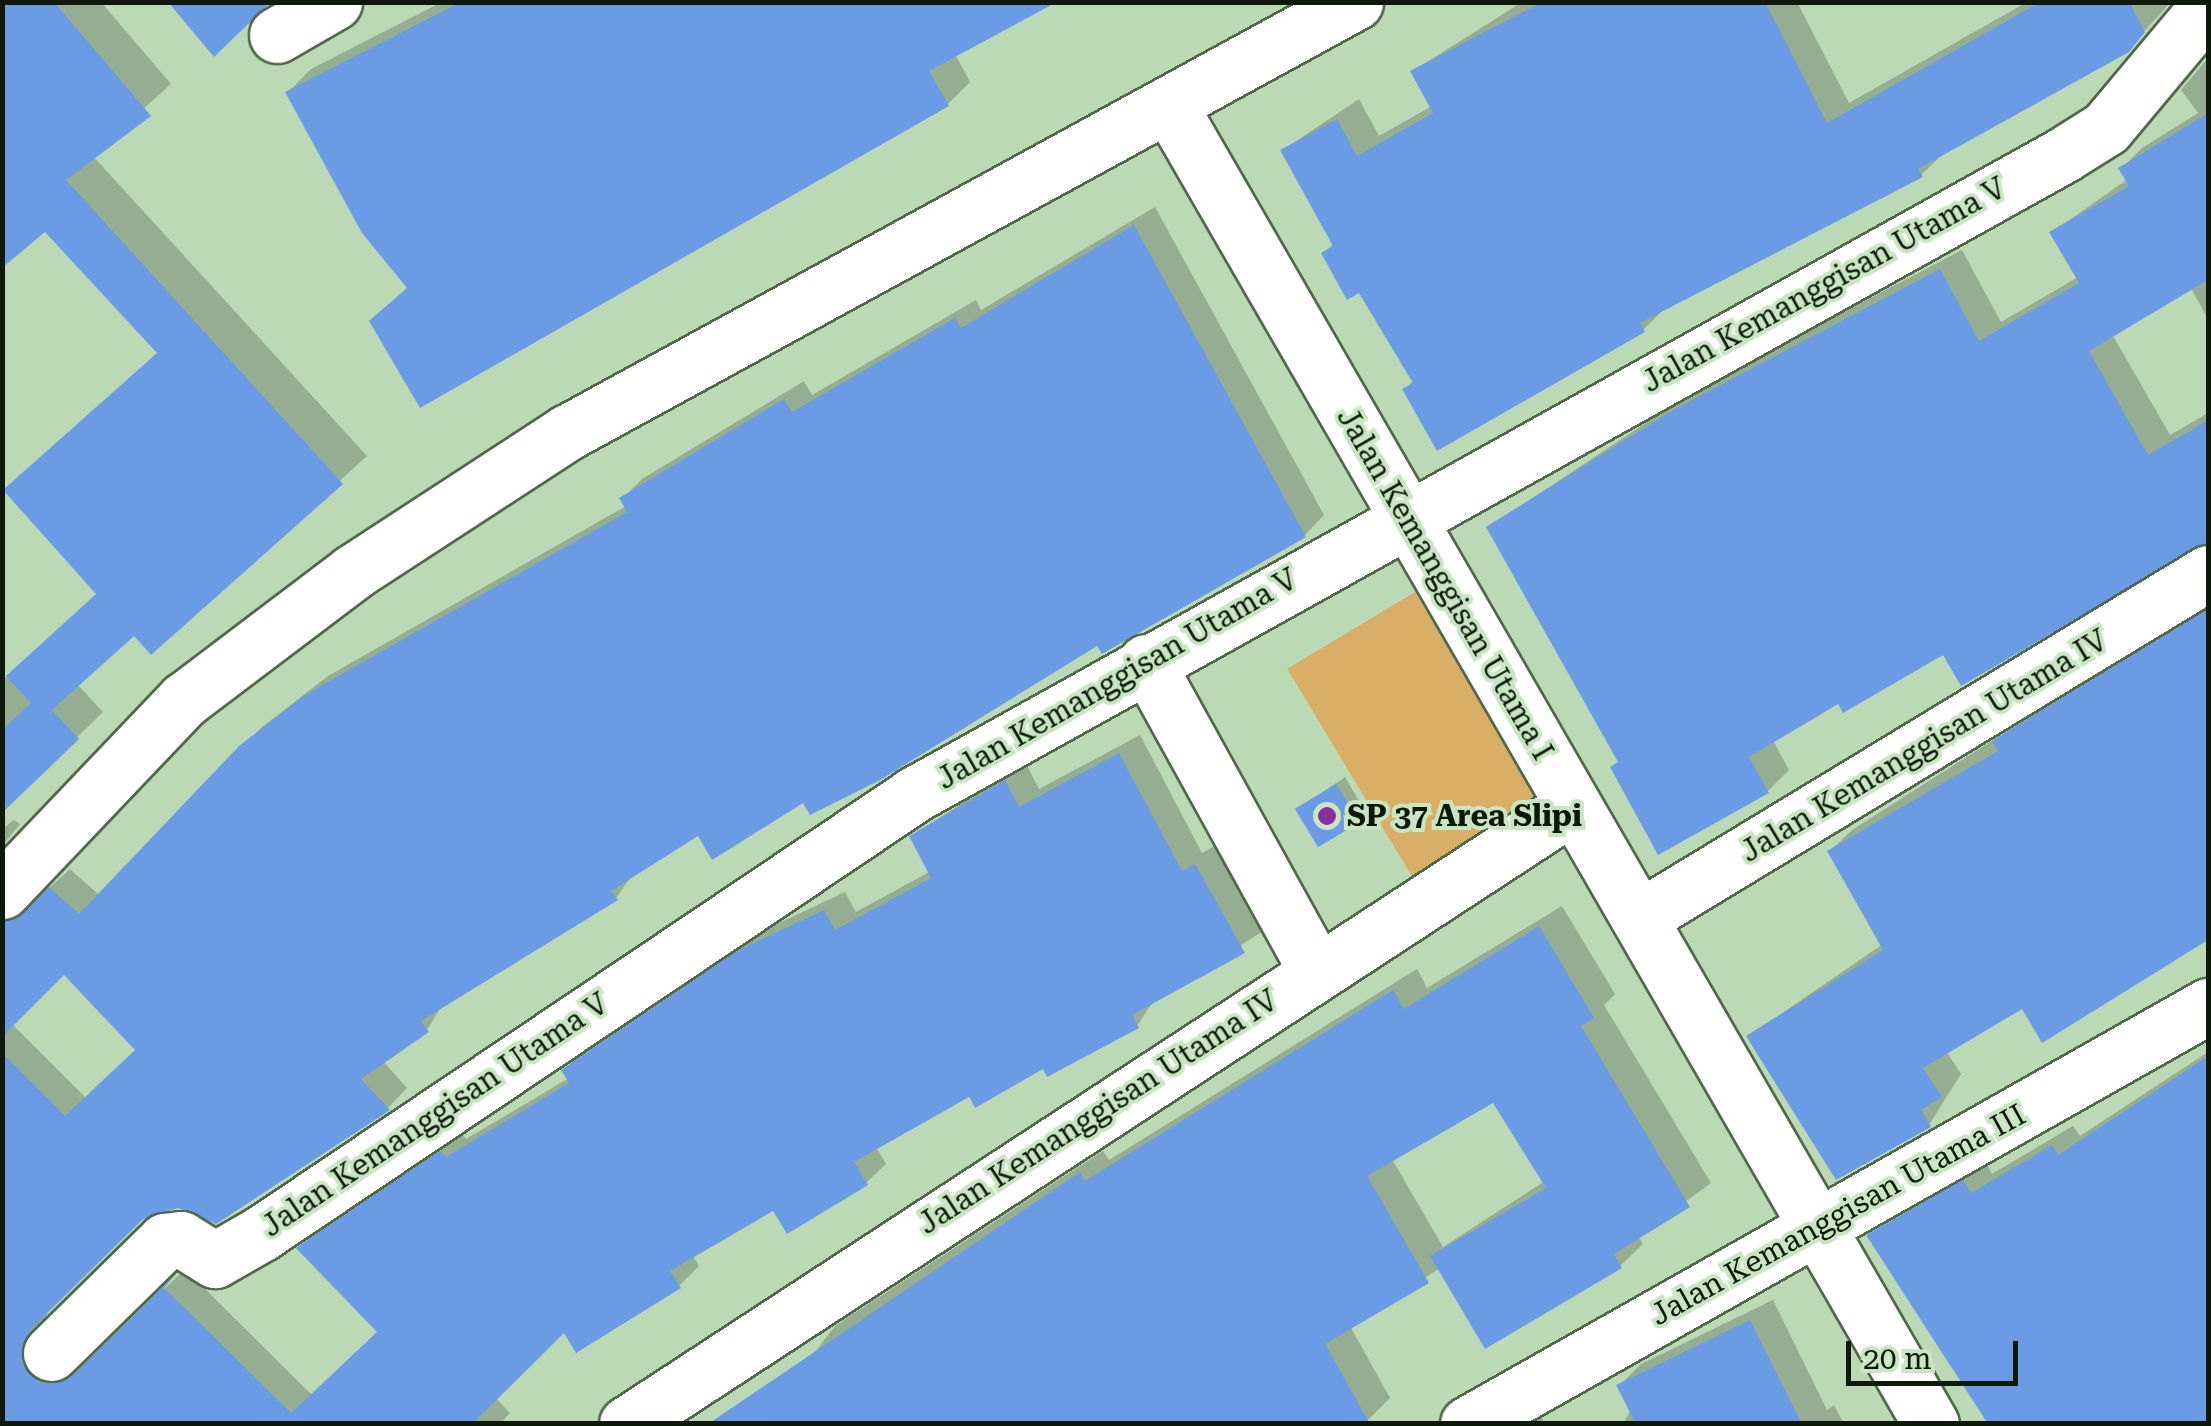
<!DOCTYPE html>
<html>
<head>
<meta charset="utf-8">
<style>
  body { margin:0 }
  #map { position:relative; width:2211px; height:1426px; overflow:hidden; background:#bbd9b4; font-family:"Roboto Serif",serif }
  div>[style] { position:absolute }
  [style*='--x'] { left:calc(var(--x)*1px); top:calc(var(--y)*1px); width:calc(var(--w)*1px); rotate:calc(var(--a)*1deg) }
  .green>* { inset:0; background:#d9af67; transform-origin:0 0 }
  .shadow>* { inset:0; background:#0003 }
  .building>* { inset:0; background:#6c9be6; transform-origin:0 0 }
  .roads { filter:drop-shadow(2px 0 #4f6949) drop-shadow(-2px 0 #4f6949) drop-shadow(0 2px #4f6949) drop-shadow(0 -2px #4f6949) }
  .minor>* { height:55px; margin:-27.5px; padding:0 27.5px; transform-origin:27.5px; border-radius:27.5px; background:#fff }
  .dots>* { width:28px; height:28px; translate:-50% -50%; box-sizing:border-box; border:5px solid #c8e6c1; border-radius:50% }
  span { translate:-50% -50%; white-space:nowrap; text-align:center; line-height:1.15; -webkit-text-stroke:8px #c8e6c1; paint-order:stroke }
  .street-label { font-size:30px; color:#0e190c }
  .poi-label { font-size:30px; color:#0e190c; font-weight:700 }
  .left { translate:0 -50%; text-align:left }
  .frame { position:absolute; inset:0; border:5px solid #0e190c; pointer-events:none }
  .scale { position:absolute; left:1846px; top:1341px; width:172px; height:45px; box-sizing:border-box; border:5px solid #0e190c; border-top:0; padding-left:12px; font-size:30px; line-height:35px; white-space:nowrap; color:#0e190c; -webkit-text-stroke:8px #c8e6c1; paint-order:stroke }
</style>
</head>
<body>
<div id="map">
  <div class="green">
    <i style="left:1415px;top:592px;width:265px;height:149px;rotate:59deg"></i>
  </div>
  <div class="shadow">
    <i style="clip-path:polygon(2px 2px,101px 2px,171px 84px,92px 155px,367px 456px,151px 652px,134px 633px,77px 684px,103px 712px,40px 773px,2px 733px,2px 681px,98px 593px,159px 351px,45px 229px)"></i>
    <i style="clip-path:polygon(442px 2px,1051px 2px,955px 54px,970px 82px,948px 104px,372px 321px,409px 286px,288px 92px,311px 69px)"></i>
    <i style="clip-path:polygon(1522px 2px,1797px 2px,1849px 103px,2027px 2px,2171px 2px,2127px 50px,1943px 154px,1921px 175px,1665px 308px,1643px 330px,1405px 389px,1414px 380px,1360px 290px,1324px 253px,1334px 243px,1283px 150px,1359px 99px,1379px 136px,1432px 106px,1413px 71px)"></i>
    <i style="clip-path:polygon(2208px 58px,2208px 319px,2191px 288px,2112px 334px,2170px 435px,2208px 413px,2208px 543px,1839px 700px,1773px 740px,1789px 770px,1768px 791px,1659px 852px,1613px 767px,1620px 760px,1489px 527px,1697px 389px,1962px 250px,2001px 322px,2078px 277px,2052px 232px,2128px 179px,2121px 169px,2142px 148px,2198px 113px,2181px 90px)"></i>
    <i style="clip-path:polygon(evenodd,1155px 207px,1324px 515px,1305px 535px,804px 800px,699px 832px,633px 874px,616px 898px,443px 1004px,427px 1030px,383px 1061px,407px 1088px,388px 1108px,215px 1221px,178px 1205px,142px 1216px,48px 1309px,40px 1341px,64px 1365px,95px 1357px,185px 1269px,312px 1395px,380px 1332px,300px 1248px,319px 1228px,461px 1133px,466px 1139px,569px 1078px,564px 1070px,584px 1050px,760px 932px,845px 892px,856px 912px,931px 871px,912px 836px,1025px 762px,1039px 789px,1140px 735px,1202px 853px,1215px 846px,1263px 931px,1154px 1000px,1137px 1026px,970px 1094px,876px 1147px,886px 1164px,866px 1183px,774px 1208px,692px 1255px,699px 1266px,679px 1286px,564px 1329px,495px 1397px,510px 1413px,500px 1424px,2px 1424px,2px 895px,34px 902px,70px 869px,100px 896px,262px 727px,328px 676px,626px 506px,622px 499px,642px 479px,804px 381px,812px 395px,976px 300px,981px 310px,1155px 207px,64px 971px,138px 1049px,86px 1098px,12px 1024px,64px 971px)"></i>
    <i style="clip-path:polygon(2208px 603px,2208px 937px,2043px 1039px,2023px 1005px,1946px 1051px,1961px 1074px,1929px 1125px,1749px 1036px,1883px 944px,1830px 851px,1852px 830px)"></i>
    <i style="clip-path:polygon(1345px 777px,1366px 813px,1358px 821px,1298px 809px)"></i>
    <i style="clip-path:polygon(14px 820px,20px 824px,2px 846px,2px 829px)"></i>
    <i style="clip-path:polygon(evenodd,1562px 906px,1615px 994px,1604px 1005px,1711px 1183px,1638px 1236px,1643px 1244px,1620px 1266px,1440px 1268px,1350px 1326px,1390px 1398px,1368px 1420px,718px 1419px,815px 1352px,835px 1326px,1103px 1151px,1109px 1160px,1417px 969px,1427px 988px,1562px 906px,1494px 1100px,1545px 1181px,1443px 1247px,1392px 1159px,1494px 1100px)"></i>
    <i style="clip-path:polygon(2208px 1052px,2208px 1424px,1983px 1424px,1988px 1418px,1869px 1236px,1985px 1161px,1992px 1174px,2073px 1126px,2080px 1136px)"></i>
    <i style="clip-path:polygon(1773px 1300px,1827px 1410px,1834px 1405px,1844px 1424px,1623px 1424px,1631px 1409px,1619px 1386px,1641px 1364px)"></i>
    <i style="clip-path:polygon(1539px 1412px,1545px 1424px,1514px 1424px)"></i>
  </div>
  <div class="building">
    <i style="clip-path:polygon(2px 2px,54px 2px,151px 116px,66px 180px,343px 484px,151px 655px,134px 636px,52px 710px,79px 739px,2px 813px,2px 730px,31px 703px,6px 676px,96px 594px,3px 490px,157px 353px,45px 232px,2px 268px)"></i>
    <i style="clip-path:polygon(168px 2px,271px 2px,214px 57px)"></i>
    <i style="clip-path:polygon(461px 2px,1057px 2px,929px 71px,949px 106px,420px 408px,369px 321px,407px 288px,362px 233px,285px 92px)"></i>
    <i style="clip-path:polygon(1542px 2px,1765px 2px,1827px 123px,2040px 2px,2129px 2px,2145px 32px,2129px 52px,1918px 169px,1923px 177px,1640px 323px,1645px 332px,1437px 451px,1402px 389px,1413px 383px,1359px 293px,1347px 300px,1321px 253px,1333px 246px,1280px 150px,1337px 119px,1357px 156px,1433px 113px,1410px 71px)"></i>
    <i style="clip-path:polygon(2208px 113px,2208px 280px,2089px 351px,2148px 455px,2208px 420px,2208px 542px,1961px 686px,1943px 655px,1843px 713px,1838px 704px,1749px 757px,1769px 793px,1658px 855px,1610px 767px,1618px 762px,1486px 527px,1673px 410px,1940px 269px,1979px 341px,2079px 283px,2049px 232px,2129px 186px,2118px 168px)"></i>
    <i style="clip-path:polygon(1134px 225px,1306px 537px,1102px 654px,1097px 646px,880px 780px,810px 815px,803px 803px,712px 860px,698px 836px,611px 891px,618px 900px,421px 1021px,429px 1032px,361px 1079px,390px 1110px,216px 1224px,178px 1208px,143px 1219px,29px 1331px,21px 1362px,44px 1383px,72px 1376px,177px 1273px,164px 1288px,291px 1413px,377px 1332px,296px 1248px,440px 1151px,446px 1157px,569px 1083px,561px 1070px,737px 951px,824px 910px,835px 930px,931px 878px,909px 836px,1005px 780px,1019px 807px,1119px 753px,1182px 871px,1195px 864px,1245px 953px,1132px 1015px,1139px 1028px,1047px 1077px,1043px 1069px,975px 1108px,969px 1097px,854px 1162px,868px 1185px,787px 1234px,773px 1211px,670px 1271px,681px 1288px,576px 1353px,564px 1333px,472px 1424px,2px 1424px,2px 1053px,65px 1116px,135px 1050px,64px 975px,2px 1037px,2px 921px,49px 887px,79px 914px,239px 746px,305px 695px,627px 512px,619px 498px,784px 399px,792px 412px,955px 318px,961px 328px)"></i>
    <i style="clip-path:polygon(2208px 609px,2208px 940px,2042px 1043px,2022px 1009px,1923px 1068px,1942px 1097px,1921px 1110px,1931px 1127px,1836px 1180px,1746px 1036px,1883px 950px,1827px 851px,1998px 751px,1992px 741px)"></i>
    <i style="left:1336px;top:784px;width:45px;height:48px;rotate:59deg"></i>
    <i style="clip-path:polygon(1539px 926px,1594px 1018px,1581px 1026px,1690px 1207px,1614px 1254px,1622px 1268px,1485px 1349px,1430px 1256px,1546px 1188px,1493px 1103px,1367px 1176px,1429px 1283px,1325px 1344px,1370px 1424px,708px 1424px,1080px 1172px,1085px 1181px,1393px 990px,1404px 1009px)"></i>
    <i style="clip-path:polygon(2208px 1056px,2208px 1424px,1988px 1424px,1866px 1235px,1963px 1180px,1971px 1193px,2052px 1145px,2058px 1155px)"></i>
    <i style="clip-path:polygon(1750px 1320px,1802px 1424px,1636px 1424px,1616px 1385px)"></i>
  </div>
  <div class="roads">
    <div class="minor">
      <i style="--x:277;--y:35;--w:66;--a:-30.1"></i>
      <i style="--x:1170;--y:107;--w:1521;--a:59.98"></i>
      <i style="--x:1146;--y:662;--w:354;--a:61.1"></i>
      <i style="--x:2;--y:891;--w:264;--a:-46.4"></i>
      <i style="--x:184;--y:700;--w:212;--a:-37.1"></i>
      <i style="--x:353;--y:572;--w:257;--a:-33.1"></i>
      <i style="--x:568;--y:432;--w:897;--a:-28.65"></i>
      <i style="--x:1639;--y:918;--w:665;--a:-31.23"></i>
      <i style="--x:51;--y:1353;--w:160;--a:-44.5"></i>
      <i style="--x:165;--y:1241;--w:16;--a:-7"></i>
      <i style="--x:181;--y:1239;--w:40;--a:32"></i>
      <i style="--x:215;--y:1260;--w:54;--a:-29.9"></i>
      <i style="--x:262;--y:1233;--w:787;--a:-33.91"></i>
      <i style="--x:915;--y:794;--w:1314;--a:-29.1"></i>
      <i style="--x:2063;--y:155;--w:51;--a:-32.1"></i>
      <i style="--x:2106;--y:128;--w:159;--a:-50.1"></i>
      <i style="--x:627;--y:1424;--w:1130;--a:-33.16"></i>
      <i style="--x:1468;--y:1424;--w:850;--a:-29.46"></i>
    </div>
  </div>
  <div class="dots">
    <i style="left:1327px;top:816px;background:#89309c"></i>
  </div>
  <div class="street-label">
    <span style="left:1824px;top:285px;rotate:-29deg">Jalan Kemanggisan Utama V</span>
    <span style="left:1445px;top:584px;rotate:60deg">Jalan Kemanggisan Utama I</span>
    <span style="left:1117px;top:679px;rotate:-30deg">Jalan Kemanggisan Utama V</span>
    <span style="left:1924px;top:746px;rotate:-31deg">Jalan Kemanggisan Utama IV</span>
    <span style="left:1098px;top:1112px;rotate:-33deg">Jalan Kemanggisan Utama IV</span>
    <span style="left:435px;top:1115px;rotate:-34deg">Jalan Kemanggisan Utama V</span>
    <span style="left:1838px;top:1215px;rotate:-29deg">Jalan Kemanggisan Utama III</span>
  </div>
  <div class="poi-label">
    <span class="left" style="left:1347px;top:816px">SP 37 Area Slipi</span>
  </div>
  <div class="frame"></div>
  <div class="scale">20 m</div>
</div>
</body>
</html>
